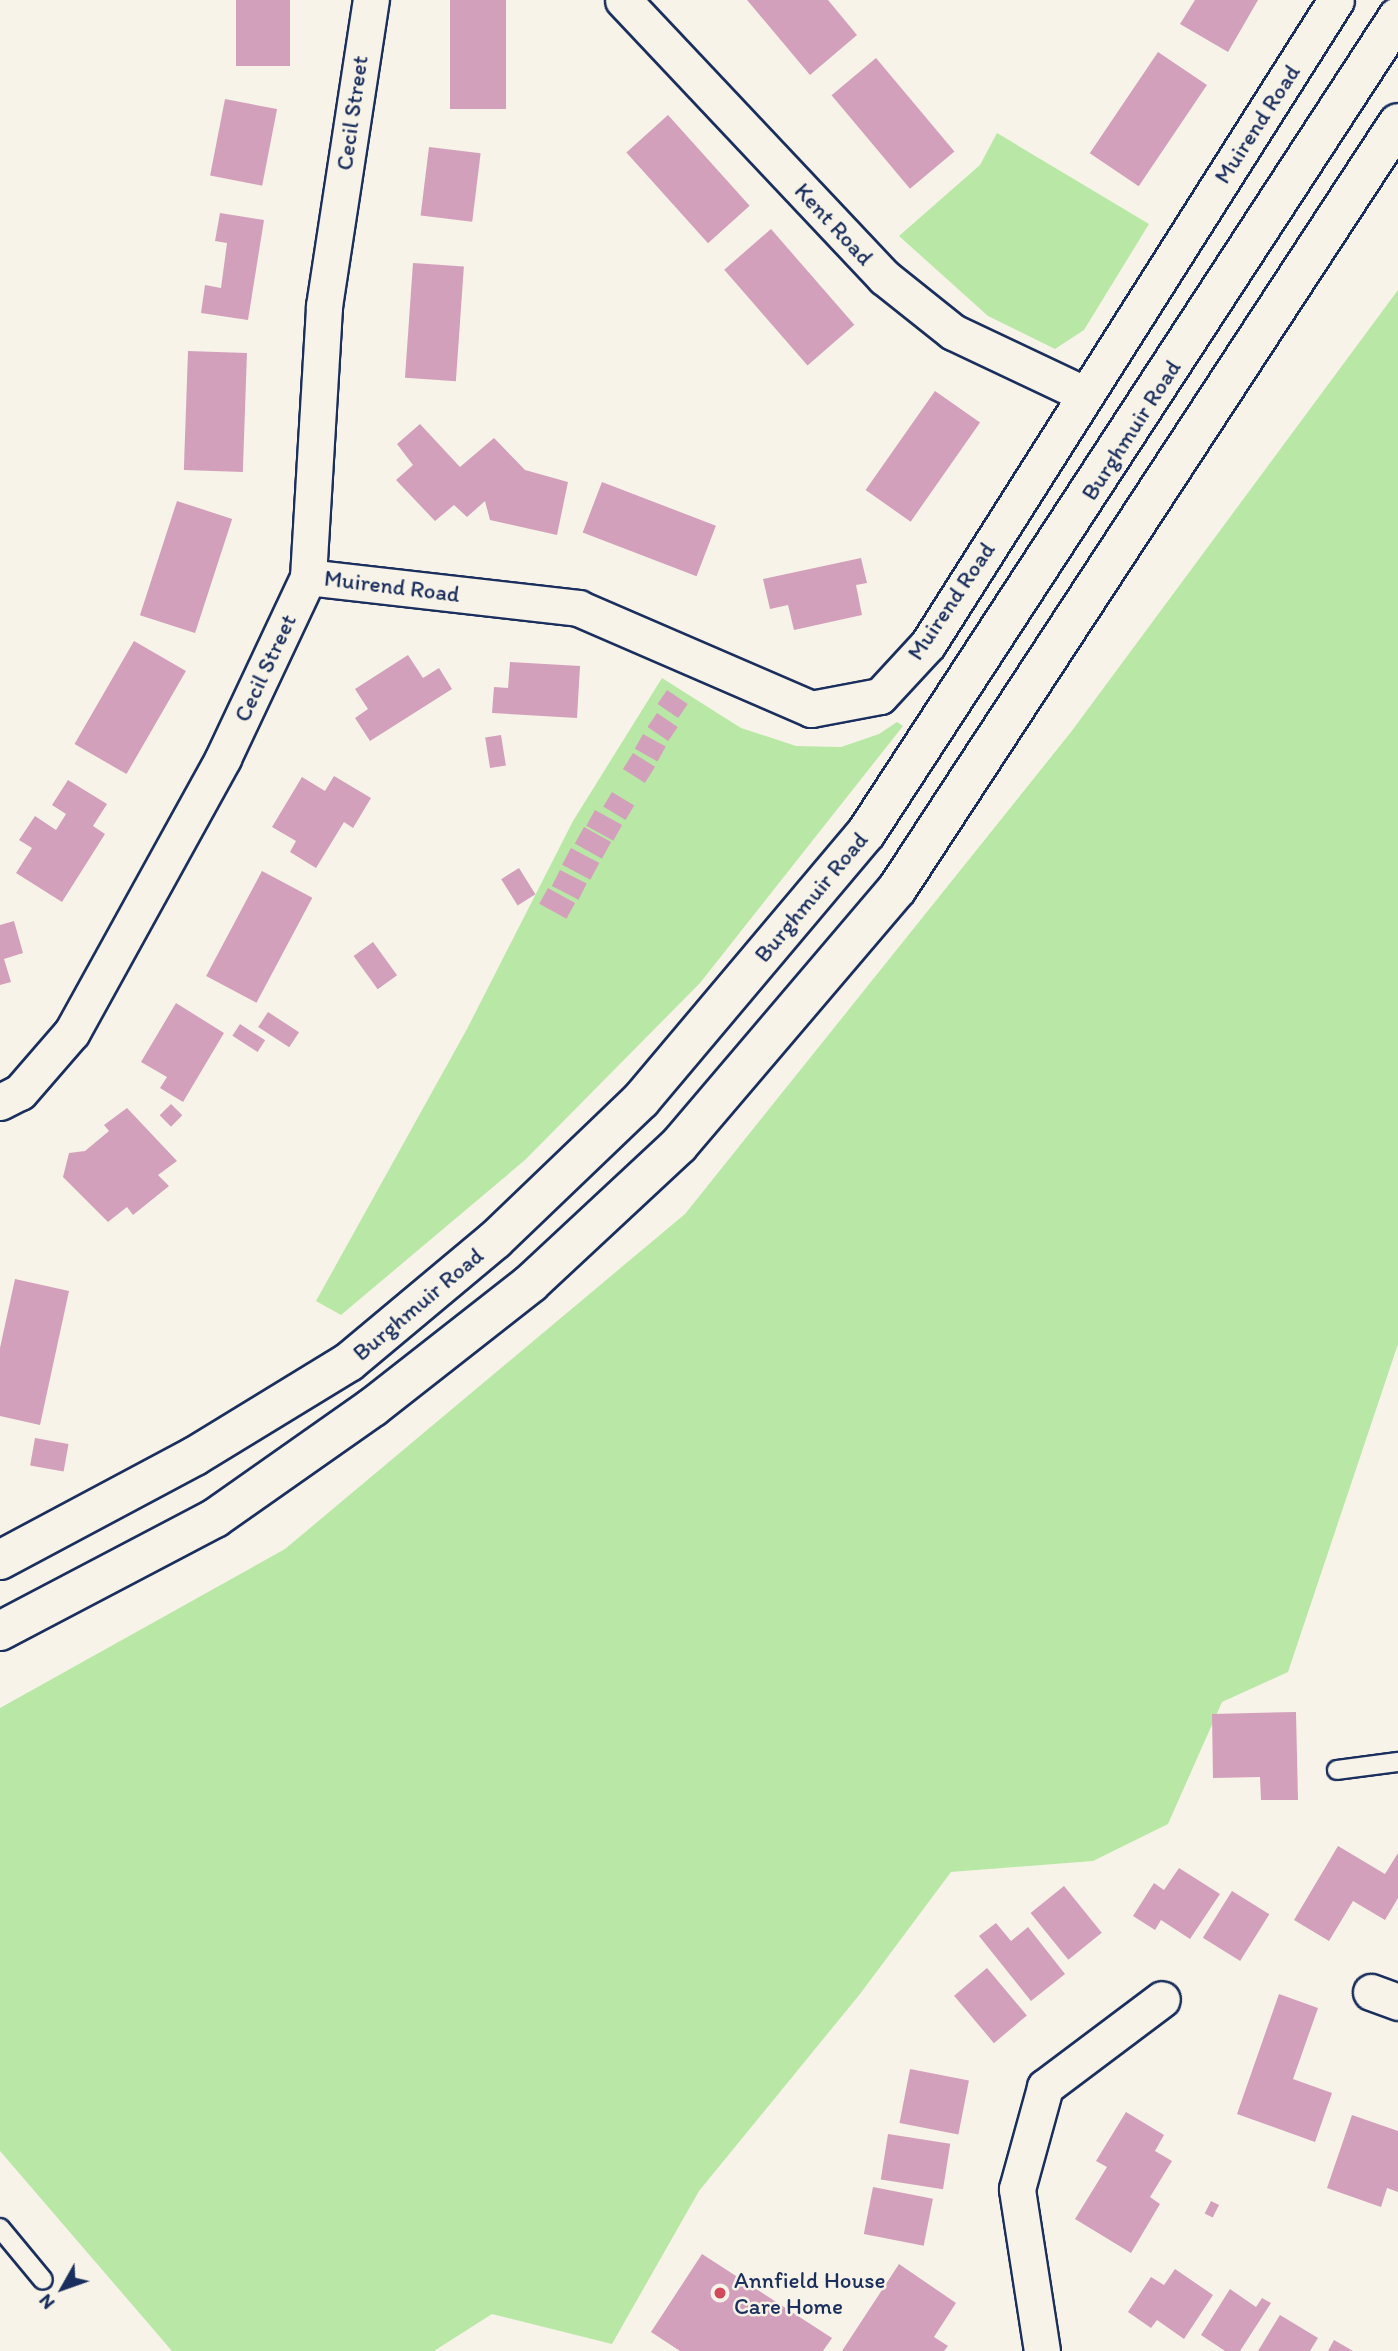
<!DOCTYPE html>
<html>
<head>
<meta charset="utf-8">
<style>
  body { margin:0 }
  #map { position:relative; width:1398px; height:2351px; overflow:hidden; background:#f7f3e8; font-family:Itim,sans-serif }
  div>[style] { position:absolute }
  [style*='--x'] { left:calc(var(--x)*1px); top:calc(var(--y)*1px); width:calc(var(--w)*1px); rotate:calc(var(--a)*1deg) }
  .green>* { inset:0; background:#b9e8a6 }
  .building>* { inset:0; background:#d3a0bb; transform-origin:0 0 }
  .roads { filter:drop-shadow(2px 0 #1b2f5e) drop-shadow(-2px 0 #1b2f5e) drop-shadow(0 2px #1b2f5e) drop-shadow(0 -2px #1b2f5e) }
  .lane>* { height:18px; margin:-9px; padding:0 9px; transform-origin:9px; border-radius:9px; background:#f7f3e8 }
  .street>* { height:35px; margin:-17.5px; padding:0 17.5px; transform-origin:17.5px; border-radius:17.5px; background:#f7f3e8 }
  .primary>* { height:38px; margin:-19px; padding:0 19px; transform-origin:19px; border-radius:19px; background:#f7f3e8 }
  .dots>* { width:19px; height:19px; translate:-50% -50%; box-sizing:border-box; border:4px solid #f7f3e8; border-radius:50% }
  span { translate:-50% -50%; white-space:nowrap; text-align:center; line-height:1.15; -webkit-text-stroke:5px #f7f3e8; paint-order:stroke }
  .street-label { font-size:23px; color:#1b2f5e }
  .poi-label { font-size:23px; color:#1b2f5e }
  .left { translate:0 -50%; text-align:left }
  .north { position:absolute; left:28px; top:2253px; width:70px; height:70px; -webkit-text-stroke:5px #f7f3e8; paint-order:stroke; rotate:230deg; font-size:19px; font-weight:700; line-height:28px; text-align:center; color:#1b2f5e }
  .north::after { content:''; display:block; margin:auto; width:24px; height:32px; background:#1b2f5e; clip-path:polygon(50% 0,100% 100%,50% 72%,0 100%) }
</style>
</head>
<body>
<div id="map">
  <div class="green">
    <i style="clip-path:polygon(997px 133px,1149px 224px,1084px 330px,1055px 349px,988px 316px,899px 236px,980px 165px)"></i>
    <i style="clip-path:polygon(1398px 290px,1398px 1344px,1288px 1672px,1222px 1702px,1168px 1824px,1093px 1861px,951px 1872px,860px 1994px,699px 2191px,612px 2344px,492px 2314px,434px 2351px,172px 2351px,0 2151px,0 1708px,285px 1549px,685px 1214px,1071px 732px)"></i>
    <i style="clip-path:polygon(662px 678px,741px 728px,796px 746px,841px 747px,879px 734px,897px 722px,903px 726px,700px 983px,525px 1160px,341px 1315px,316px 1301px,467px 1029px,573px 821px)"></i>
  </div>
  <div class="building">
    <i style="left:236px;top:0;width:54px;height:66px"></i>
    <i style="left:450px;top:0;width:56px;height:109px"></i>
    <i style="clip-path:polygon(747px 0,828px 0,857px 35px,810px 75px)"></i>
    <i style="clip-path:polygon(1195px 0,1258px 0,1228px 52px,1180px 24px)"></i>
    <i style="left:1158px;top:52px;width:59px;height:122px;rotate:34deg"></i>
    <i style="left:876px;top:58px;width:122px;height:58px;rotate:50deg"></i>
    <i style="left:225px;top:99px;width:53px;height:78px;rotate:11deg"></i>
    <i style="left:668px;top:115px;width:122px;height:56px;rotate:48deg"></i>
    <i style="left:429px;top:147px;width:52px;height:69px;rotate:7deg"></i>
    <i style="clip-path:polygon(220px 213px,264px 220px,248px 320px,201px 313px,205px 285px,221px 288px,227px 243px,215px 241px)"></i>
    <i style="left:771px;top:229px;width:127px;height:62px;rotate:49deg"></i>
    <i style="left:413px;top:263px;width:51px;height:115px;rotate:4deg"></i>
    <i style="left:188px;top:351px;width:59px;height:119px;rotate:2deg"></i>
    <i style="left:935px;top:391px;width:55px;height:121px;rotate:35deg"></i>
    <i style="clip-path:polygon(420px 424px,460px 467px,494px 438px,525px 470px,568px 482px,557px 535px,490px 520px,485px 501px,467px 517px,454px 505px,435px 521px,396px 480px,413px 465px,397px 444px)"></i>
    <i style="left:602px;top:482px;width:122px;height:54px;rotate:21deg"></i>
    <i style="left:177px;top:501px;width:58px;height:120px;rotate:18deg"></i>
    <i style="clip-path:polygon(861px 558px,867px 583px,856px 585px,862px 615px,794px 630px,788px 605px,770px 609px,763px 579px)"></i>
    <i style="left:134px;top:641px;width:60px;height:119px;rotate:30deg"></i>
    <i style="clip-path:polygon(408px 655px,423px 678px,439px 668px,452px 689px,370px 741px,355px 718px,368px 709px,355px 689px)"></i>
    <i style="clip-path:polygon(510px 662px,580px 666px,577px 718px,492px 713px,494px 687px,508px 688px)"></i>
    <i style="left:667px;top:690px;width:25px;height:17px;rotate:34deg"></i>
    <i style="left:657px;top:713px;width:25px;height:17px;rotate:34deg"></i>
    <i style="left:643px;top:734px;width:26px;height:17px;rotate:29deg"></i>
    <i style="left:501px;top:735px;width:31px;height:16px;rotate:81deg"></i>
    <i style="left:633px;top:753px;width:26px;height:19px;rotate:32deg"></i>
    <i style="clip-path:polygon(334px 776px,371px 798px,353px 828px,344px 822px,316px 868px,290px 852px,296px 841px,272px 827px,302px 777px,325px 791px)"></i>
    <i style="clip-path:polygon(68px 780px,107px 804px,93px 826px,105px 834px,62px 902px,16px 873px,32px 848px,19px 840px,35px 816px,56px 830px,66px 814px,52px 805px)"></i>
    <i style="left:612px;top:792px;width:26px;height:17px;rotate:31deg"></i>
    <i style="left:595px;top:810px;width:31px;height:18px;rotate:29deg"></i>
    <i style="left:584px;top:827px;width:31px;height:19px;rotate:29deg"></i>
    <i style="left:571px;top:848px;width:32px;height:19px;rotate:28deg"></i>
    <i style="left:519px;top:868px;width:31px;height:21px;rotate:58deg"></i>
    <i style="left:560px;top:870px;width:30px;height:18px;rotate:27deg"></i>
    <i style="left:262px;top:871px;width:57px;height:119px;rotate:28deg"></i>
    <i style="left:548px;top:888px;width:31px;height:18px;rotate:29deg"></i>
    <i style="clip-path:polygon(14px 921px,23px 953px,4px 959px,11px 982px,0 985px,0 925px)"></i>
    <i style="left:373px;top:942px;width:41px;height:24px;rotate:54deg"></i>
    <i style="clip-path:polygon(176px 1003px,224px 1033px,183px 1102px,160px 1088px,167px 1077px,141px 1062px)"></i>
    <i style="left:268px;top:1012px;width:37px;height:18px;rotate:33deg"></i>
    <i style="left:240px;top:1024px;width:30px;height:14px;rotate:33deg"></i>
    <i style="left:171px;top:1104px;width:16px;height:16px;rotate:45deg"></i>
    <i style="clip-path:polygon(127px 1108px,177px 1161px,158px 1175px,169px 1186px,133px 1215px,127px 1207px,108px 1222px,63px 1177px,69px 1153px,85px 1151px,109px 1131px,104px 1125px)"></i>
    <i style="clip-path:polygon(15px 1279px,69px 1291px,40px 1425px,0 1416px,0 1348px)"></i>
    <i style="left:35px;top:1438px;width:34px;height:28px;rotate:10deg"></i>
    <i style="clip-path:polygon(1296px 1712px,1298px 1800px,1261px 1800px,1260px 1777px,1213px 1778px,1212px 1714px)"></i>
    <i style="clip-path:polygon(1338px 1846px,1385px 1874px,1398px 1853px,1398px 1898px,1385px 1920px,1353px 1901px,1329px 1941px,1294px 1920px)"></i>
    <i style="clip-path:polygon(1179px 1868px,1220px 1894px,1190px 1939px,1161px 1920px,1155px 1930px,1133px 1916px,1154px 1883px,1164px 1890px)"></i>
    <i style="left:1064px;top:1886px;width:60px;height:43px;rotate:51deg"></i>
    <i style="left:1232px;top:1891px;width:44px;height:55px;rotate:32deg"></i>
    <i style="clip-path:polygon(996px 1923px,1011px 1941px,1028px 1927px,1065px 1974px,1031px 2001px,979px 1936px)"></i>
    <i style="left:987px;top:1968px;width:62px;height:43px;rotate:50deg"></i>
    <i style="clip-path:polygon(1279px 1994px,1318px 2008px,1293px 2079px,1332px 2093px,1315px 2142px,1237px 2114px)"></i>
    <i style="left:910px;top:2069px;width:60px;height:55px;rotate:11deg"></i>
    <i style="clip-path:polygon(1126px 2112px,1164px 2135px,1155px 2151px,1172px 2161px,1150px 2197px,1160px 2204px,1131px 2253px,1075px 2219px,1107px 2167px,1096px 2161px)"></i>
    <i style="clip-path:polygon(1352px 2115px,1398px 2131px,1398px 2192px,1387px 2188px,1381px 2207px,1327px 2188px)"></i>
    <i style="left:888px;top:2134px;width:63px;height:46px;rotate:9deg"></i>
    <i style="left:873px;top:2187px;width:61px;height:48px;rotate:11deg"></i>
    <i style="left:1211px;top:2201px;width:9px;height:14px;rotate:27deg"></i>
    <i style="clip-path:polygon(702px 2254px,832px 2338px,823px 2351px,680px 2351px,651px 2332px)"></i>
    <i style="clip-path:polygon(899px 2264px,956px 2303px,934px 2337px,948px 2346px,944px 2351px,842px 2351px)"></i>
    <i style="clip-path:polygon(1175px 2269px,1213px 2295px,1184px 2339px,1157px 2320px,1151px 2328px,1128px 2312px,1151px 2277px,1164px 2285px)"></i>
    <i style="clip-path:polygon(1230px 2289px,1256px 2307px,1262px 2298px,1271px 2303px,1240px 2351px,1225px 2351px,1201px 2335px)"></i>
    <i style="clip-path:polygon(1280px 2315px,1318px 2338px,1310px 2351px,1258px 2351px)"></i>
    <i style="clip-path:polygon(1334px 2340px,1353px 2351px,1328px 2351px)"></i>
  </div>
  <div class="roads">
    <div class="lane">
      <i style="--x:1337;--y:1770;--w:62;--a:-7.5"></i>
      <i style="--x:0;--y:2228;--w:67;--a:50.4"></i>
    </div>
    <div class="street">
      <i style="--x:623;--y:0;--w:381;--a:46.7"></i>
      <i style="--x:884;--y:277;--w:88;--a:38.6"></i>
      <i style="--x:953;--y:332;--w:145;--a:25.3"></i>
      <i style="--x:308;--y:577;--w:272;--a:6.5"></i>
      <i style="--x:578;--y:608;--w:254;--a:23.4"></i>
      <i style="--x:811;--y:709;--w:70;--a:-10.7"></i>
      <i style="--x:880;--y:696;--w:71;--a:-47.3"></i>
      <i style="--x:928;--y:644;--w:762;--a:-57.64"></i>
      <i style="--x:0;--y:1102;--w:22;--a:-27"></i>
      <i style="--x:20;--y:1092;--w:79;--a:-49.1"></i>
      <i style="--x:72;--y:1032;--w:313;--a:-61.1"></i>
      <i style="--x:223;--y:758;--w:200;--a:-64.8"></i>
      <i style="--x:308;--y:577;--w:271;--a:-86.6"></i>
      <i style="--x:324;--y:306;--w:310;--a:-81.3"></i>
      <i style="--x:1371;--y:1992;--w:29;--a:20"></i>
      <i style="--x:1042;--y:2351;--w:164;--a:-98.8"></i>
      <i style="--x:1017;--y:2189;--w:106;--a:-74.6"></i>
      <i style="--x:1045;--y:2087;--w:146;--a:-36.9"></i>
    </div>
    <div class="primary">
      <i style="--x:0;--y:1560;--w:221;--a:-28.1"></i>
      <i style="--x:195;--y:1456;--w:180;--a:-31.4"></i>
      <i style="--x:349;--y:1362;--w:190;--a:-39.9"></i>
      <i style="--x:495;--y:1240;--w:202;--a:-43.8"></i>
      <i style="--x:641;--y:1100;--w:349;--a:-49.9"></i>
      <i style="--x:866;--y:833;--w:974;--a:-56.9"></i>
      <i style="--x:0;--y:1631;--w:243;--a:-27.7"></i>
      <i style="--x:215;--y:1518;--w:193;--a:-35.1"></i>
      <i style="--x:373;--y:1407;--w:201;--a:-38.1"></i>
      <i style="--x:531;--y:1283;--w:202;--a:-43"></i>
      <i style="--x:679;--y:1145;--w:336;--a:-49.6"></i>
      <i style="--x:897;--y:889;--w:915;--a:-56.81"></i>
    </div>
  </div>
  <div class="dots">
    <i style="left:720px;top:2293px;background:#d1495b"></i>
  </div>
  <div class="street-label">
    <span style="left:352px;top:113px;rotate:-82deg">Cecil Street</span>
    <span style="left:1257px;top:124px;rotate:-57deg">Muirend Road</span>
    <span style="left:834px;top:224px;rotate:47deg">Kent Road</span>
    <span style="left:1131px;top:430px;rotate:-57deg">Burghmuir Road</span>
    <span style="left:392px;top:586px;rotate:7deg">Muirend Road</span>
    <span style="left:951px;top:601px;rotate:-56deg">Muirend Road</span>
    <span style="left:265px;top:668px;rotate:-65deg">Cecil Street</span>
    <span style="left:811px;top:897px;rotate:-50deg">Burghmuir Road</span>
    <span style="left:418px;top:1304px;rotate:-40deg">Burghmuir Road</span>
  </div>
  <div class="poi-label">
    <span class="left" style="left:734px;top:2293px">Annfield House<br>Care Home</span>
  </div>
  <div class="north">N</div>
</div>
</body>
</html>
